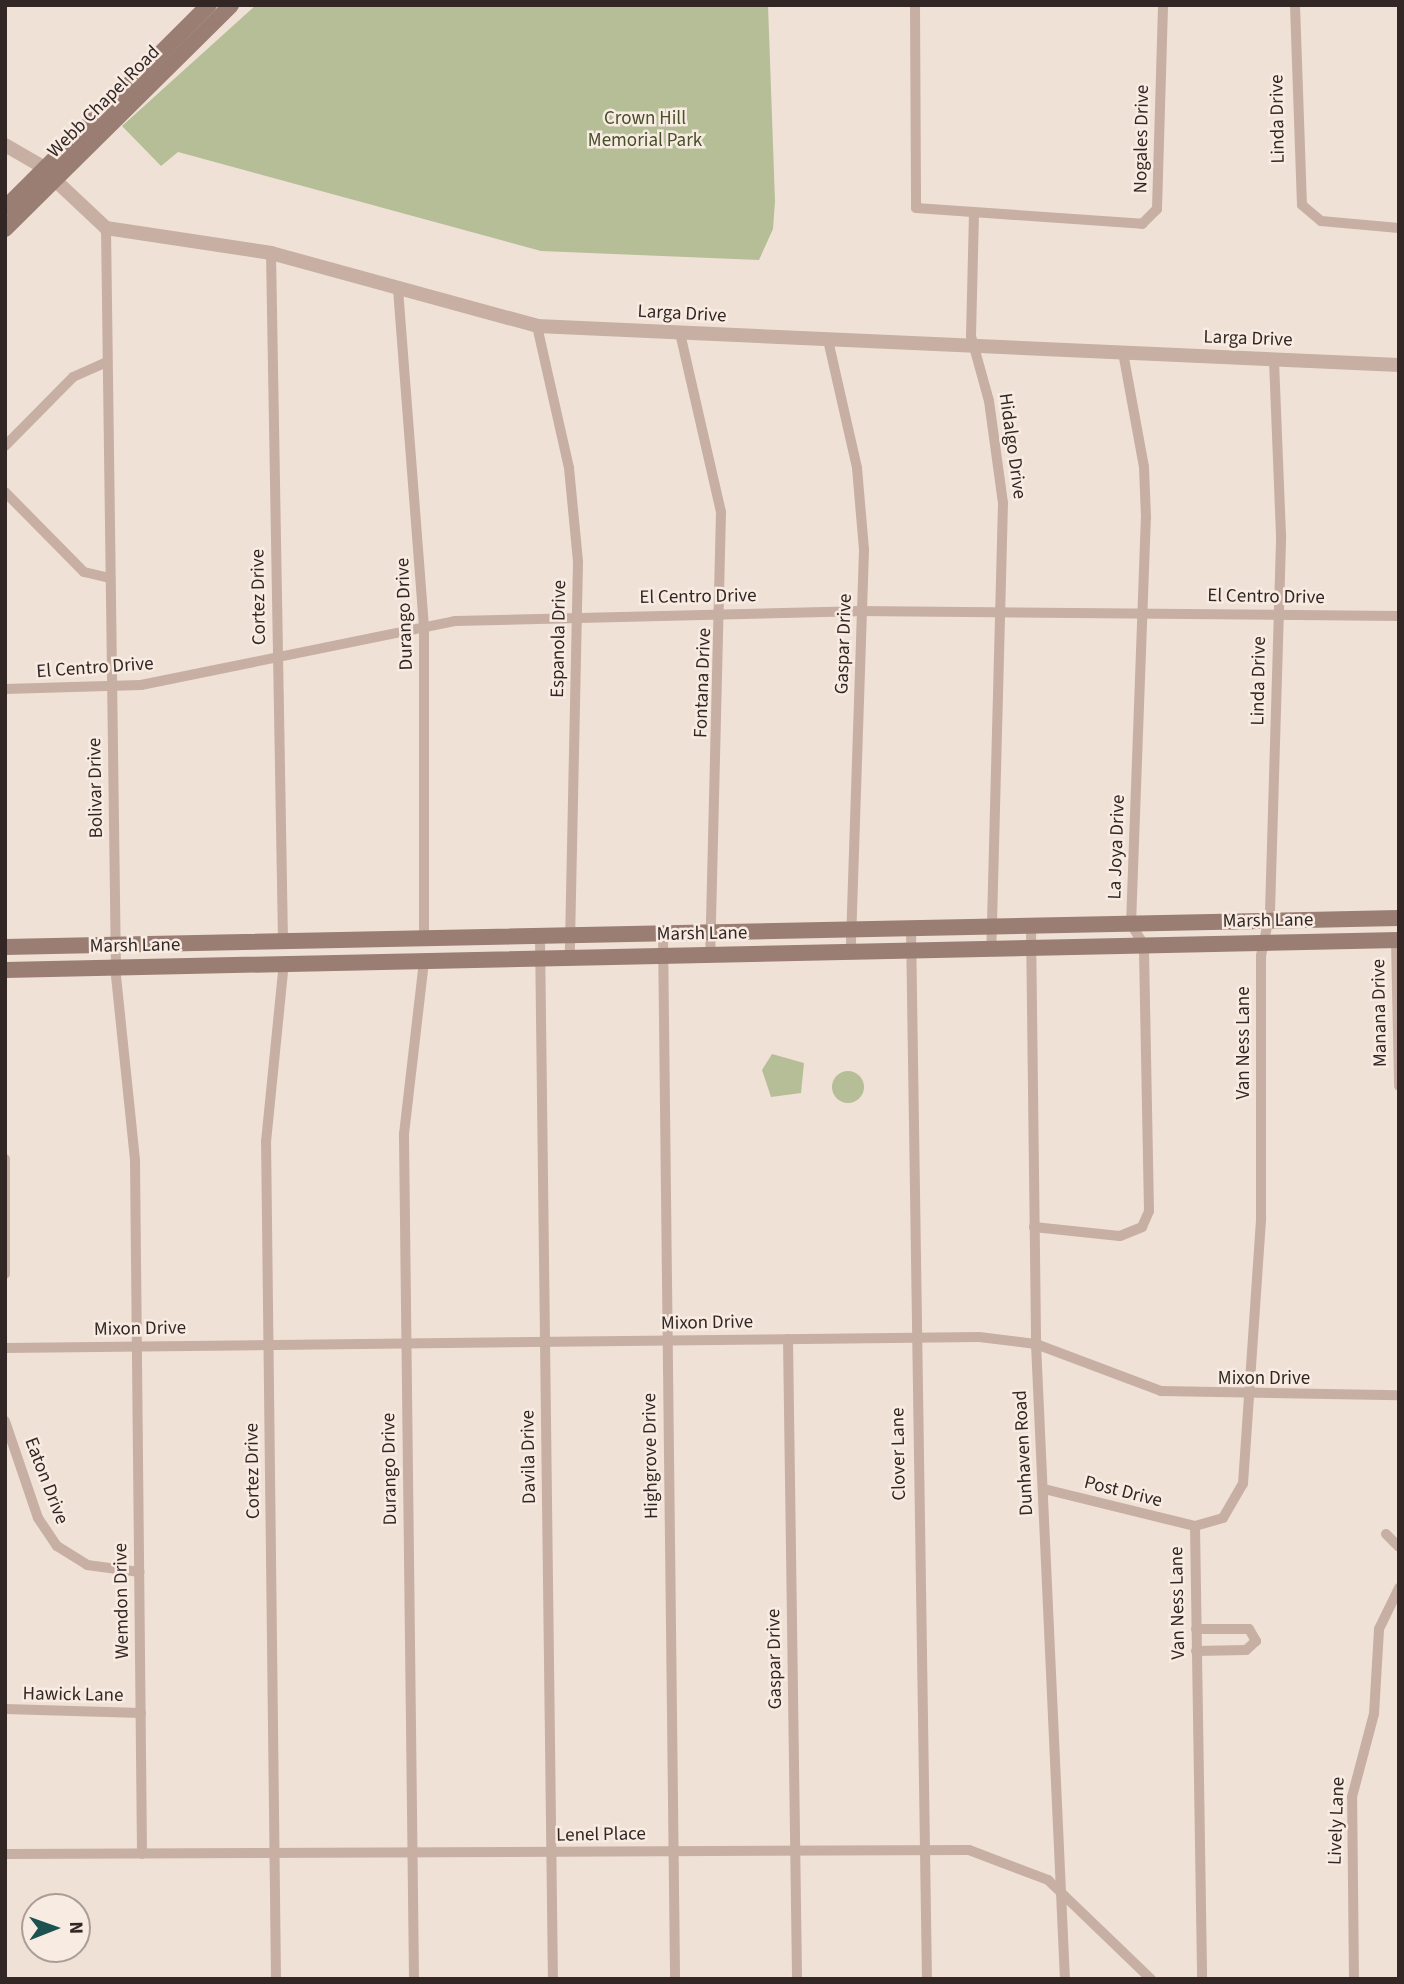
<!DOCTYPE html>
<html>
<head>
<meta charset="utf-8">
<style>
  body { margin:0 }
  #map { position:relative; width:1404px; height:1984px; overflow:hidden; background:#f0e1d6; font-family:"Source Sans 3",sans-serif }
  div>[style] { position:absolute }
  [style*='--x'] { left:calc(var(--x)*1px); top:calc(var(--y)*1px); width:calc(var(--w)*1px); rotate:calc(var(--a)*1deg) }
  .green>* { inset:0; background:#b5be97 }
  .round { border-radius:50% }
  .minor>* { height:10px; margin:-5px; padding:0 5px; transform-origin:5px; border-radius:5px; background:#c7afa3 }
  .tertiary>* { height:14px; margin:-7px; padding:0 7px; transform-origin:7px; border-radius:7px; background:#c7afa3 }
  .secondary>* { height:16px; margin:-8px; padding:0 8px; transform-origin:8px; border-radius:8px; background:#9a7e74 }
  span { translate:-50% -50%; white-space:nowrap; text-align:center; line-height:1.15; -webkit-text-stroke:5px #f8ebe2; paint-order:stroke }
  .street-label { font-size:19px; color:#322725 }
  .park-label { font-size:19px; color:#465029 }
  .frame { position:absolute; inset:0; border:7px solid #322725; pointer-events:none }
  .north { position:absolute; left:21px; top:1893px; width:70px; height:70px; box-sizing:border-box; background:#f8ebe2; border:2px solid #a99d96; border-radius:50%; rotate:89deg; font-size:19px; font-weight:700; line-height:28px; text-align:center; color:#322725 }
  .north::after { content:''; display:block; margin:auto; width:24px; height:32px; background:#1c5250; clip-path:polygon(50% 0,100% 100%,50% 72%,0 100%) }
</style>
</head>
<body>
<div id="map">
  <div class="green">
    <i style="clip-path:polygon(256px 5px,768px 5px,775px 201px,773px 229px,759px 260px,541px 251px,178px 152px,161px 166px,122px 126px)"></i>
    <i style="clip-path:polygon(772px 1054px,804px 1063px,801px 1093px,771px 1097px,762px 1070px)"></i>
    <i class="round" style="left:832px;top:1071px;width:32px;height:32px"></i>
  </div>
  <div class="minor">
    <i style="--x:915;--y:5;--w:203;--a:89.7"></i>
    <i style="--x:916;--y:208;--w:227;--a:4"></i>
    <i style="--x:1142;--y:224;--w:21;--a:-45"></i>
    <i style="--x:1157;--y:209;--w:204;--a:-88.3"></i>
    <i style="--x:1295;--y:5;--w:200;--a:88"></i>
    <i style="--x:1302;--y:205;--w:25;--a:40"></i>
    <i style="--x:1321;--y:221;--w:78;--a:5.1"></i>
    <i style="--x:974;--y:213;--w:123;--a:91.4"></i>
    <i style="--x:971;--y:336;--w:67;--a:74.5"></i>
    <i style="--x:989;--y:401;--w:103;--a:82.2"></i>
    <i style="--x:1003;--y:503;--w:446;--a:91.5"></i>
    <i style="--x:106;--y:228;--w:748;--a:89.23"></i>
    <i style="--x:116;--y:976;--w:186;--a:84.1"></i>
    <i style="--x:135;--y:1161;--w:693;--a:89.42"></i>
    <i style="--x:271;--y:253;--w:688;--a:89"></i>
    <i style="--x:398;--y:289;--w:336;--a:85.6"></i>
    <i style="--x:424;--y:624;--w:314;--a:90"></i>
    <i style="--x:537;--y:326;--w:146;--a:77.3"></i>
    <i style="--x:569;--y:468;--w:93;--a:84.5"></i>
    <i style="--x:578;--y:561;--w:396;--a:91.2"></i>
    <i style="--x:680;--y:333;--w:184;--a:77.1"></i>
    <i style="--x:721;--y:512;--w:442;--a:91.4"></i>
    <i style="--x:828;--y:340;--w:131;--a:77.2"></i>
    <i style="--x:857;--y:468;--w:82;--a:85.1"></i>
    <i style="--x:864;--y:550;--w:402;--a:91.9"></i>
    <i style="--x:5;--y:446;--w:97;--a:-45.4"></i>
    <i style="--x:73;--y:377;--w:37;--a:-24"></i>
    <i style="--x:5;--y:492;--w:112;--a:45.4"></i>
    <i style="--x:84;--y:572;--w:27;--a:13"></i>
    <i style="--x:5;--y:689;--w:136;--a:-1.7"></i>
    <i style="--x:141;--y:685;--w:320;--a:-11.5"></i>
    <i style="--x:455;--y:621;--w:401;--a:-1.4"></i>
    <i style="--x:856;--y:611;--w:543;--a:0.53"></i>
    <i style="--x:1031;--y:926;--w:418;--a:89.3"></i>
    <i style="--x:1036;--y:1344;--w:636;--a:87.39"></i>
    <i style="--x:911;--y:928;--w:1051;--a:89.13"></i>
    <i style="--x:663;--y:933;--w:1046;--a:89.34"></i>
    <i style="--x:540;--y:936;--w:1043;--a:89.29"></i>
    <i style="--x:1396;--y:940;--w:146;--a:88.8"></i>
    <i style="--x:5;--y:1159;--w:115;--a:90"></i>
    <i style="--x:1034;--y:1227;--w:86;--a:6"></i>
    <i style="--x:1120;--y:1236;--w:24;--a:-22"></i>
    <i style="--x:1142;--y:1227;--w:17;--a:-66"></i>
    <i style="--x:1149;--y:1211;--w:266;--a:-91.1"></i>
    <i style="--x:1144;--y:945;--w:25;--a:-122"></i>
    <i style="--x:1131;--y:924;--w:407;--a:-87.9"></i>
    <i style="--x:1146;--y:517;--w:50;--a:-92.3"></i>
    <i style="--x:1144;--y:467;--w:116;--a:-100.4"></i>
    <i style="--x:788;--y:1339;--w:640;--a:89.19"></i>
    <i style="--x:5;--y:1348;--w:974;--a:-0.65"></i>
    <i style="--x:979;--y:1337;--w:57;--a:7"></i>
    <i style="--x:1036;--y:1344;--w:134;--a:20.6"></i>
    <i style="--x:1161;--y:1391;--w:238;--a:1"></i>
    <i style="--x:5;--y:1421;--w:102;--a:71.2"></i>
    <i style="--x:38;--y:1518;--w:34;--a:56"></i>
    <i style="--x:57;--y:1546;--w:36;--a:32"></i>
    <i style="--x:87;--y:1565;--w:53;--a:7.5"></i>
    <i style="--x:1044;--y:1489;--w:155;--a:13.8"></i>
    <i style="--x:1195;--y:1526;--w:29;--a:-16"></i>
    <i style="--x:1223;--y:1518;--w:39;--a:-60"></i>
    <i style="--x:1243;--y:1484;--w:267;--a:-86.1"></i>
    <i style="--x:1261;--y:1218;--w:262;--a:-90"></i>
    <i style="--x:1261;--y:956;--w:45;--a:-78.4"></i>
    <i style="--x:1270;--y:912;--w:377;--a:-88.3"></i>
    <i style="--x:1281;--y:535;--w:175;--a:-92.3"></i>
    <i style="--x:1195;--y:1526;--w:453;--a:89.1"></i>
    <i style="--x:1386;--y:1534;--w:18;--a:45"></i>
    <i style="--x:1196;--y:1629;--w:53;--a:0"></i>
    <i style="--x:1249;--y:1629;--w:14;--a:60"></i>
    <i style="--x:1256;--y:1641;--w:13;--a:138"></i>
    <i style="--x:1246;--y:1650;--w:50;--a:178.9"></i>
    <i style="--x:5;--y:1709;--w:136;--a:1.7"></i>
    <i style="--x:5;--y:1854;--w:964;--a:-0.24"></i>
    <i style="--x:969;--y:1850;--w:85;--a:20.8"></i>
    <i style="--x:1048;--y:1880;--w:143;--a:43.9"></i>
    <i style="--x:276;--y:1979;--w:837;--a:-90.68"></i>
    <i style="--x:266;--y:1142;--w:180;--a:-84.3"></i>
    <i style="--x:414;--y:1979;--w:845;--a:-90.68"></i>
    <i style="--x:404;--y:1134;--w:174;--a:-83.4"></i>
    <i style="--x:1354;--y:1979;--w:182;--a:-90.6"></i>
    <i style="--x:1352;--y:1797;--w:86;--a:-75.2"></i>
    <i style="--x:1374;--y:1714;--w:85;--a:-86.6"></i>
    <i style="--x:1379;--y:1629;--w:46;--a:-64"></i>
  </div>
  <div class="tertiary">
    <i style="--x:5;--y:145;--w:39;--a:30"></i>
    <i style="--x:39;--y:165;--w:92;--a:43.2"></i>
    <i style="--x:106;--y:228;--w:167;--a:8.6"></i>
    <i style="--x:271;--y:253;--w:276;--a:15.3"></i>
    <i style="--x:537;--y:326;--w:863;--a:2.59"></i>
  </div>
  <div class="secondary">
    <i style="--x:5;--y:208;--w:288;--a:-44.9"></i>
    <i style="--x:5;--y:229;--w:318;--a:-44.7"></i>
    <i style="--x:5;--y:947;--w:1394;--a:-1.19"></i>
    <i style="--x:5;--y:970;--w:1394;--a:-1.23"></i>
  </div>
  <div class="street-label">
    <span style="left:104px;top:102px;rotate:-45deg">Webb Chapel Road</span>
    <span style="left:1278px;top:119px;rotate:-91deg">Linda Drive</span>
    <span style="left:1142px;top:139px;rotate:-89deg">Nogales Drive</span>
    <span style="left:682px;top:314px;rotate:3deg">Larga Drive</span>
    <span style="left:1248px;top:339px;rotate:2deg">Larga Drive</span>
    <span style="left:1012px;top:446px;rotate:82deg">Hidalgo Drive</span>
    <span style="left:259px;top:597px;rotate:-91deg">Cortez Drive</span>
    <span style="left:698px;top:597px;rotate:-1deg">El Centro Drive</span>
    <span style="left:1266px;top:597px;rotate:1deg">El Centro Drive</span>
    <span style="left:405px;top:614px;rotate:-92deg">Durango Drive</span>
    <span style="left:559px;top:639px;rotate:-89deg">Espanola Drive</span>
    <span style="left:844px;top:644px;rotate:-88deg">Gaspar Drive</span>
    <span style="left:95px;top:668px;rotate:-4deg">El Centro Drive</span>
    <span style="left:1259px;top:681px;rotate:-89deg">Linda Drive</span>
    <span style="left:703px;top:683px;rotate:-88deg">Fontana Drive</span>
    <span style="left:96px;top:788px;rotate:-91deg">Bolivar Drive</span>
    <span style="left:1117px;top:847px;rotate:-88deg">La Joya Drive</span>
    <span style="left:1268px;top:921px;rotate:-1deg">Marsh Lane</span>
    <span style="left:702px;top:934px;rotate:-1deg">Marsh Lane</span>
    <span style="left:135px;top:946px;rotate:-1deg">Marsh Lane</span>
    <span style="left:1380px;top:1013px;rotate:-91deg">Manana Drive</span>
    <span style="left:1244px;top:1043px;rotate:-90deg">Van Ness Lane</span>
    <span style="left:707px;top:1323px;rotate:-1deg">Mixon Drive</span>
    <span style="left:140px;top:1329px;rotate:-1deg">Mixon Drive</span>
    <span style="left:1264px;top:1379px">Mixon Drive</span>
    <span style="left:1024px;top:1453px;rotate:-93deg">Dunhaven Road</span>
    <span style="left:899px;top:1454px;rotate:-91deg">Clover Lane</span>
    <span style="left:651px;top:1456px;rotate:-91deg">Highgrove Drive</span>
    <span style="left:529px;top:1457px;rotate:-91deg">Davila Drive</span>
    <span style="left:390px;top:1469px;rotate:-91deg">Durango Drive</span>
    <span style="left:253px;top:1471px;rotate:-91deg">Cortez Drive</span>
    <span style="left:46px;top:1481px;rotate:69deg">Eaton Drive</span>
    <span style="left:1123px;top:1492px;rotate:14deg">Post Drive</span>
    <span style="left:122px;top:1601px;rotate:-91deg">Wemdon Drive</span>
    <span style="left:1178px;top:1603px;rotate:-91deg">Van Ness Lane</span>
    <span style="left:775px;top:1659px;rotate:-91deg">Gaspar Drive</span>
    <span style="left:73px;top:1695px;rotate:1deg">Hawick Lane</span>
    <span style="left:1337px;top:1821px;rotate:-88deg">Lively Lane</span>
    <span style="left:601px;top:1835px;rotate:-1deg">Lenel Place</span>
  </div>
  <div class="park-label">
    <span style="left:645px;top:130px">Crown Hill<br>Memorial Park</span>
  </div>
  <div class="frame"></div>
  <div class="north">N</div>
</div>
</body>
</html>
